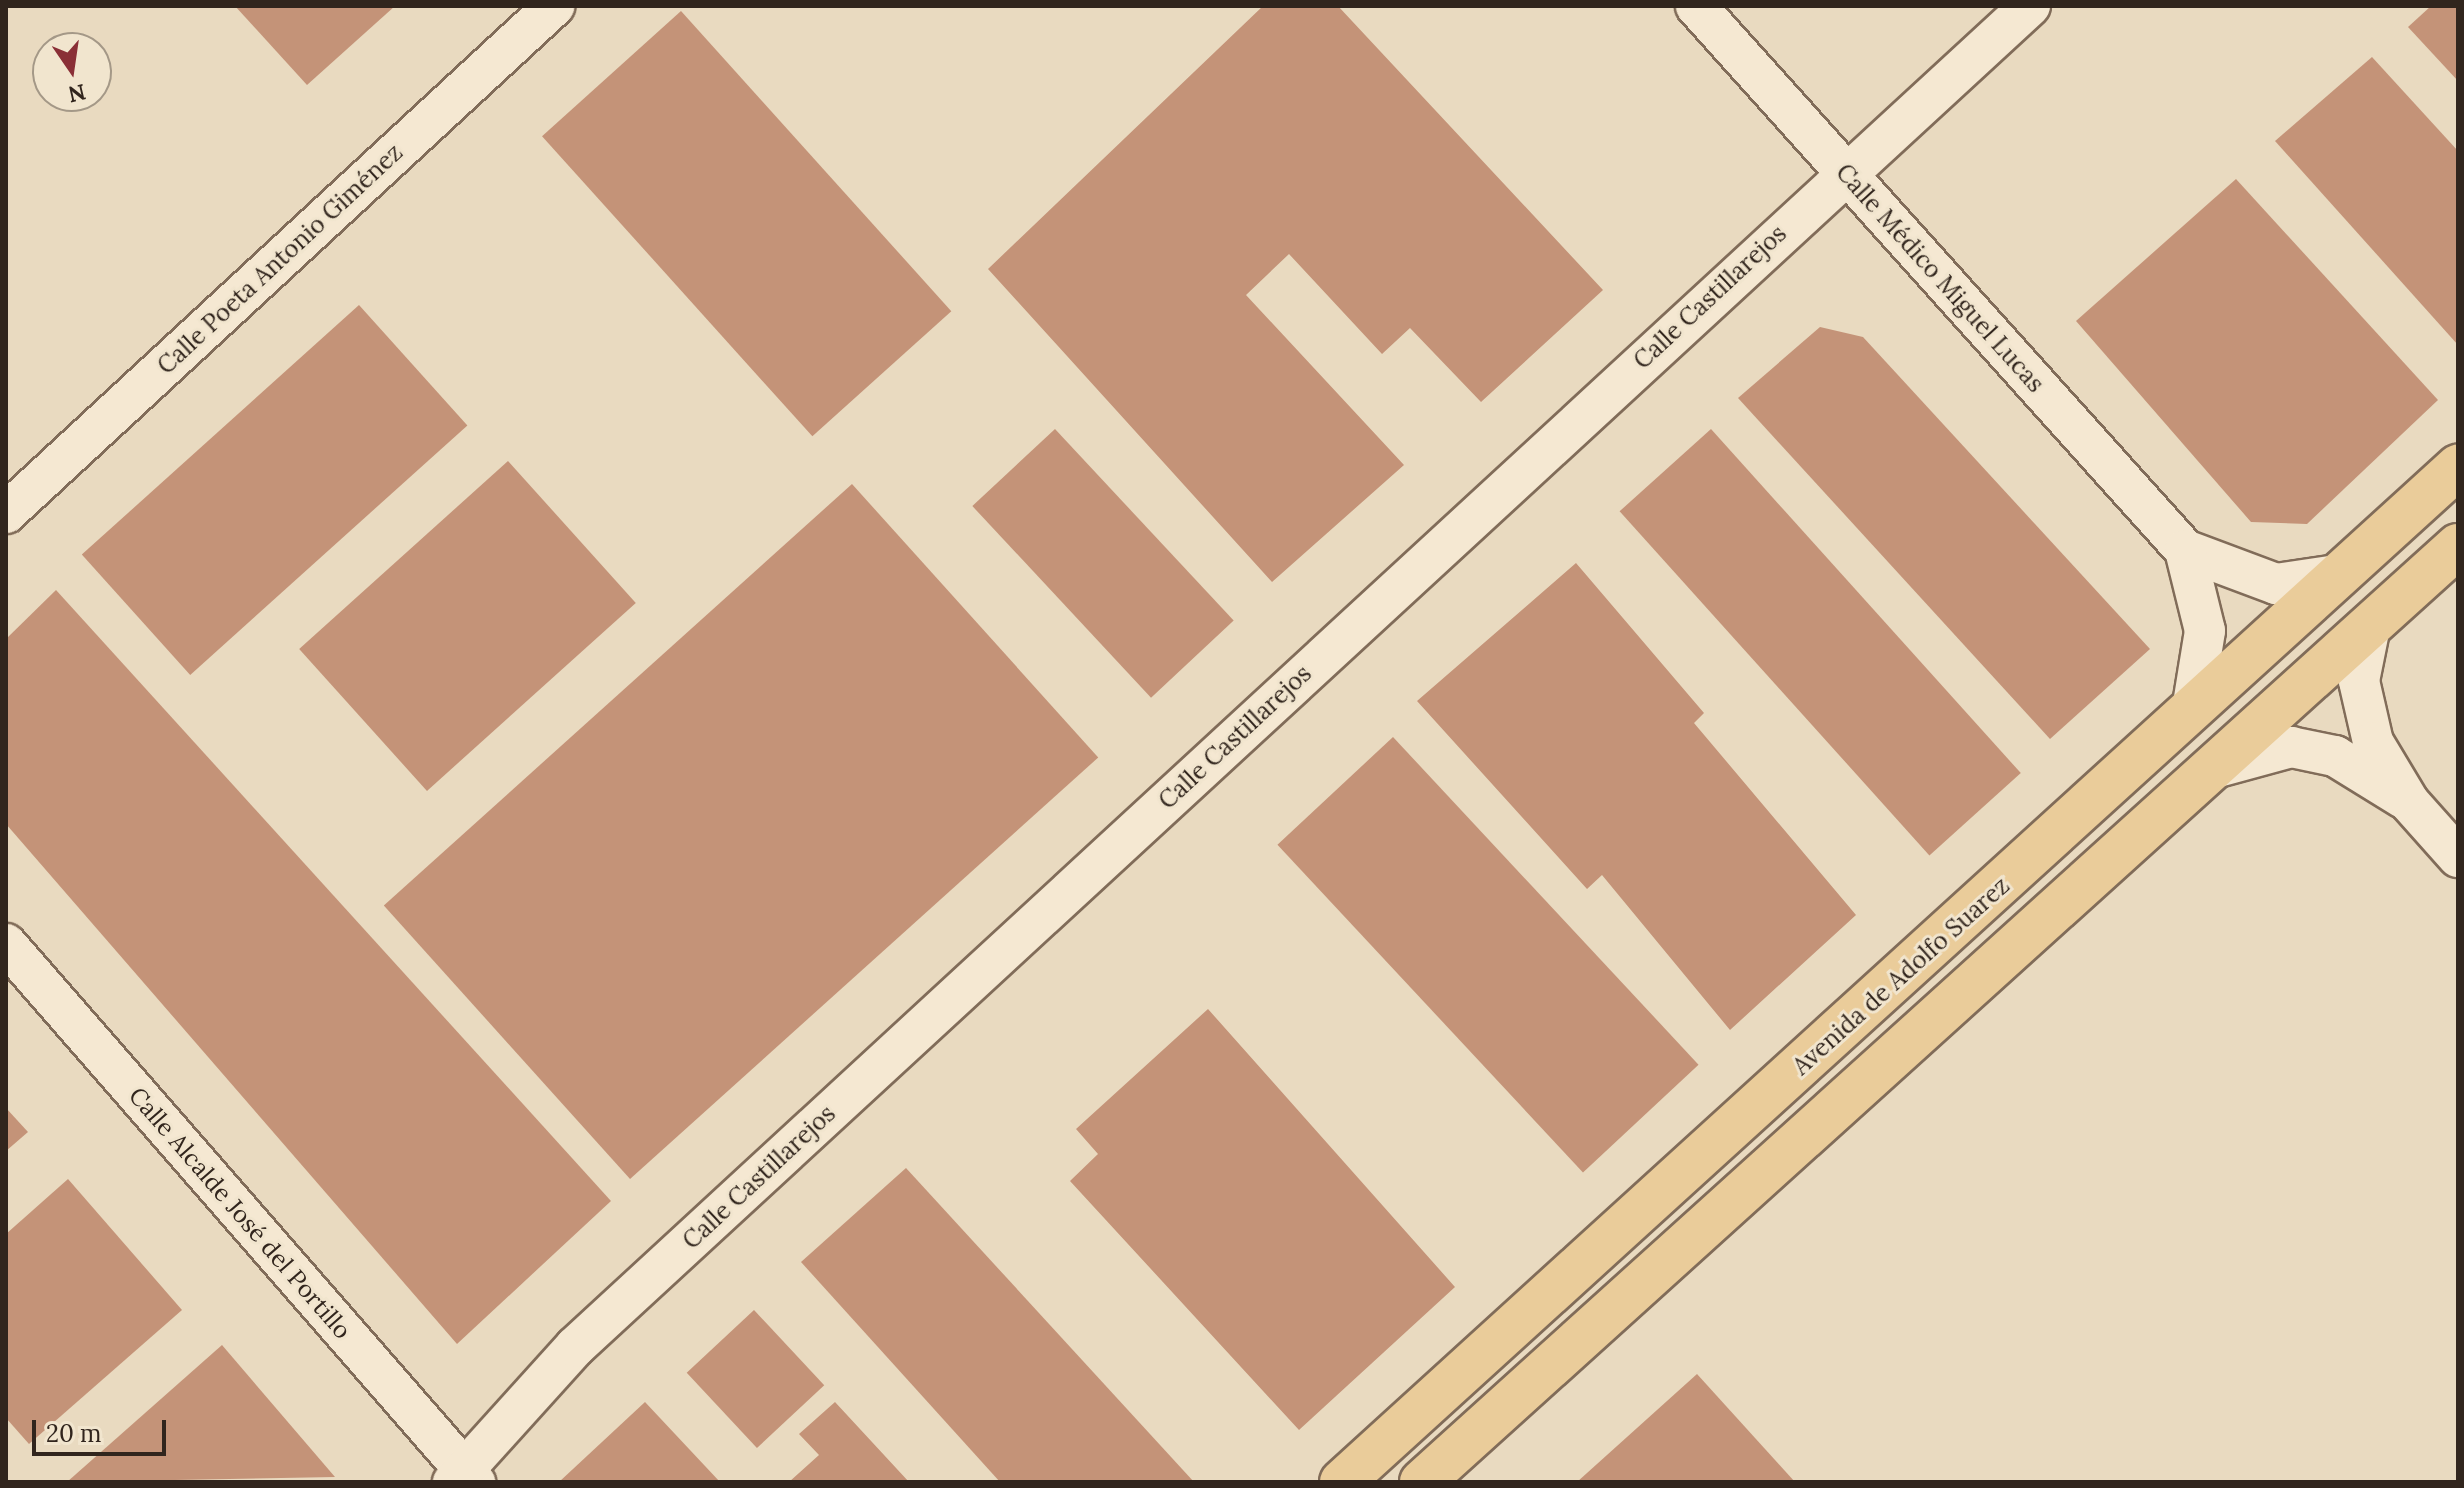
<!DOCTYPE html>
<html>
<head>
<meta charset="utf-8">
<style>
  body { margin:0 }
  #map { position:relative; width:2464px; height:1488px; overflow:hidden; background:#e9dac0; font-family:Lora,serif }
  div>[style] { position:absolute }
  [style*='--x'] { left:calc(var(--x)*1px); top:calc(var(--y)*1px); width:calc(var(--w)*1px); rotate:calc(var(--a)*1deg) }
  .building>* { inset:0; background:#c49378; transform-origin:0 0 }
  .roads { filter:drop-shadow(2px 0 #816c59) drop-shadow(-2px 0 #816c59) drop-shadow(0 2px #816c59) drop-shadow(0 -2px #816c59) }
  .street>* { height:40px; margin:-20px; padding:0 20px; transform-origin:20px; border-radius:20px; background:#f5e8d2 }
  .primary>* { height:44px; margin:-22px; padding:0 22px; transform-origin:22px; border-radius:22px; background:#eacc9a }
  span { translate:-50% -50%; white-space:nowrap; text-align:center; line-height:1.15; -webkit-text-stroke:6px #f1e5ce; paint-order:stroke }
  .street-label { font-size:24px; color:#31251d }
  .frame { position:absolute; inset:0; border:8px solid #31251d; pointer-events:none }
  .north { position:absolute; left:32px; top:32px; width:80px; height:80px; box-sizing:border-box; background:#f1e5ce; border:2px solid #a49887; border-radius:50%; rotate:167deg; font-size:22px; font-weight:700; line-height:32px; text-align:center; color:#31251d }
  .north::after { content:''; display:block; margin:auto; width:28px; height:36px; background:#8a2f36; clip-path:polygon(50% 0,100% 100%,50% 72%,0 100%) }
  .scale { position:absolute; left:32px; top:1420px; width:134px; height:36px; box-sizing:border-box; border:4px solid #31251d; border-top:0; padding-left:10px; font-size:24px; line-height:28px; white-space:nowrap; color:#31251d; -webkit-text-stroke:6px #f1e5ce; paint-order:stroke }
</style>
</head>
<body>
<div id="map">
  <div class="building">
    <i style="clip-path:polygon(235px 6px,395px 6px,307px 85px)"></i>
    <i style="clip-path:polygon(1263px 6px,1338px 6px,1603px 290px,1481px 402px,1410px 328px,1382px 354px,1289px 254px,1246px 295px,1404px 465px,1272px 582px,988px 269px)"></i>
    <i style="clip-path:polygon(2431px 6px,2458px 6px,2458px 81px,2408px 27px)"></i>
    <i style="left:681px;top:11px;width:404px;height:187px;rotate:48deg"></i>
    <i style="clip-path:polygon(2372px 57px,2458px 151px,2458px 345px,2275px 141px)"></i>
    <i style="clip-path:polygon(2236px 179px,2438px 400px,2307px 524px,2251px 522px,2076px 321px)"></i>
    <i style="left:359px;top:305px;width:162px;height:373px;rotate:48deg"></i>
    <i style="clip-path:polygon(1820px 327px,1863px 337px,2150px 649px,2050px 739px,1738px 398px)"></i>
    <i style="left:1055px;top:429px;width:262px;height:113px;rotate:47deg"></i>
    <i style="left:1711px;top:429px;width:463px;height:123px;rotate:48deg"></i>
    <i style="left:508px;top:461px;width:191px;height:281px;rotate:48deg"></i>
    <i style="left:852px;top:484px;width:368px;height:630px;rotate:48deg"></i>
    <i style="clip-path:polygon(1576px 563px,1704px 713px,1694px 723px,1856px 915px,1730px 1030px,1602px 875px,1587px 889px,1417px 701px)"></i>
    <i style="clip-path:polygon(56px 590px,611px 1201px,457px 1344px,6px 824px,6px 639px)"></i>
    <i style="left:1393px;top:737px;width:448px;height:158px;rotate:47deg"></i>
    <i style="clip-path:polygon(1208px 1009px,1455px 1287px,1299px 1430px,1070px 1181px,1098px 1154px,1076px 1129px)"></i>
    <i style="clip-path:polygon(6px 1108px,28px 1132px,6px 1151px)"></i>
    <i style="clip-path:polygon(906px 1168px,1194px 1482px,1000px 1482px,801px 1262px)"></i>
    <i style="clip-path:polygon(68px 1179px,182px 1310px,29px 1444px,6px 1418px,6px 1234px)"></i>
    <i style="left:754px;top:1310px;width:103px;height:92px;rotate:47deg"></i>
    <i style="clip-path:polygon(222px 1345px,335px 1477px,67px 1482px)"></i>
    <i style="clip-path:polygon(1697px 1374px,1795px 1482px,1577px 1482px)"></i>
    <i style="clip-path:polygon(645px 1402px,720px 1482px,559px 1482px)"></i>
    <i style="clip-path:polygon(835px 1402px,909px 1482px,789px 1482px,819px 1455px,799px 1434px)"></i>
  </div>
  <div class="roads">
    <div class="street">
      <i style="--x:1696;--y:6;--w:731;--a:48.05"></i>
      <i style="--x:2185;--y:550;--w:97;--a:20.5"></i>
      <i style="--x:2276;--y:584;--w:63;--a:-8.3"></i>
      <i style="--x:6;--y:513;--w:747;--a:-42.77"></i>
      <i style="--x:2185;--y:550;--w:83;--a:76.1"></i>
      <i style="--x:2205;--y:631;--w:80;--a:99.3"></i>
      <i style="--x:2370;--y:626;--w:56;--a:101.3"></i>
      <i style="--x:2359;--y:681;--w:63;--a:77.1"></i>
      <i style="--x:2373;--y:742;--w:70;--a:59"></i>
      <i style="--x:2409;--y:802;--w:74;--a:48.3"></i>
      <i style="--x:2218;--y:767;--w:76;--a:-15.3"></i>
      <i style="--x:2291;--y:747;--w:45;--a:11.6"></i>
      <i style="--x:2335;--y:756;--w:80;--a:31.7"></i>
      <i style="--x:6;--y:944;--w:714;--a:48.92"></i>
      <i style="--x:453;--y:1482;--w:182;--a:-47.9"></i>
      <i style="--x:575;--y:1347;--w:1979;--a:-42.67"></i>
    </div>
    <div class="primary">
      <i style="--x:1342;--y:1482;--w:1509;--a:-42.29"></i>
      <i style="--x:1422;--y:1482;--w:1396;--a:-42.1"></i>
    </div>
  </div>
  <div class="street-label">
    <span style="left:280px;top:259px;rotate:-43deg">Calle Poeta Antonio Giménez</span>
    <span style="left:1940px;top:278px;rotate:48deg">Calle Médico Miguel Lucas</span>
    <span style="left:1710px;top:297px;rotate:-43deg">Calle Castillarejos</span>
    <span style="left:1235px;top:737px;rotate:-43deg">Calle Castillarejos</span>
    <span style="left:1901px;top:976px;rotate:-42deg">Avenida de Adolfo Suarez</span>
    <span style="left:759px;top:1177px;rotate:-43deg">Calle Castillarejos</span>
    <span style="left:240px;top:1213px;rotate:49deg">Calle Alcalde José del Portillo</span>
  </div>
  <div class="frame"></div>
  <div class="north">N</div>
  <div class="scale">20 m</div>
</div>
</body>
</html>
